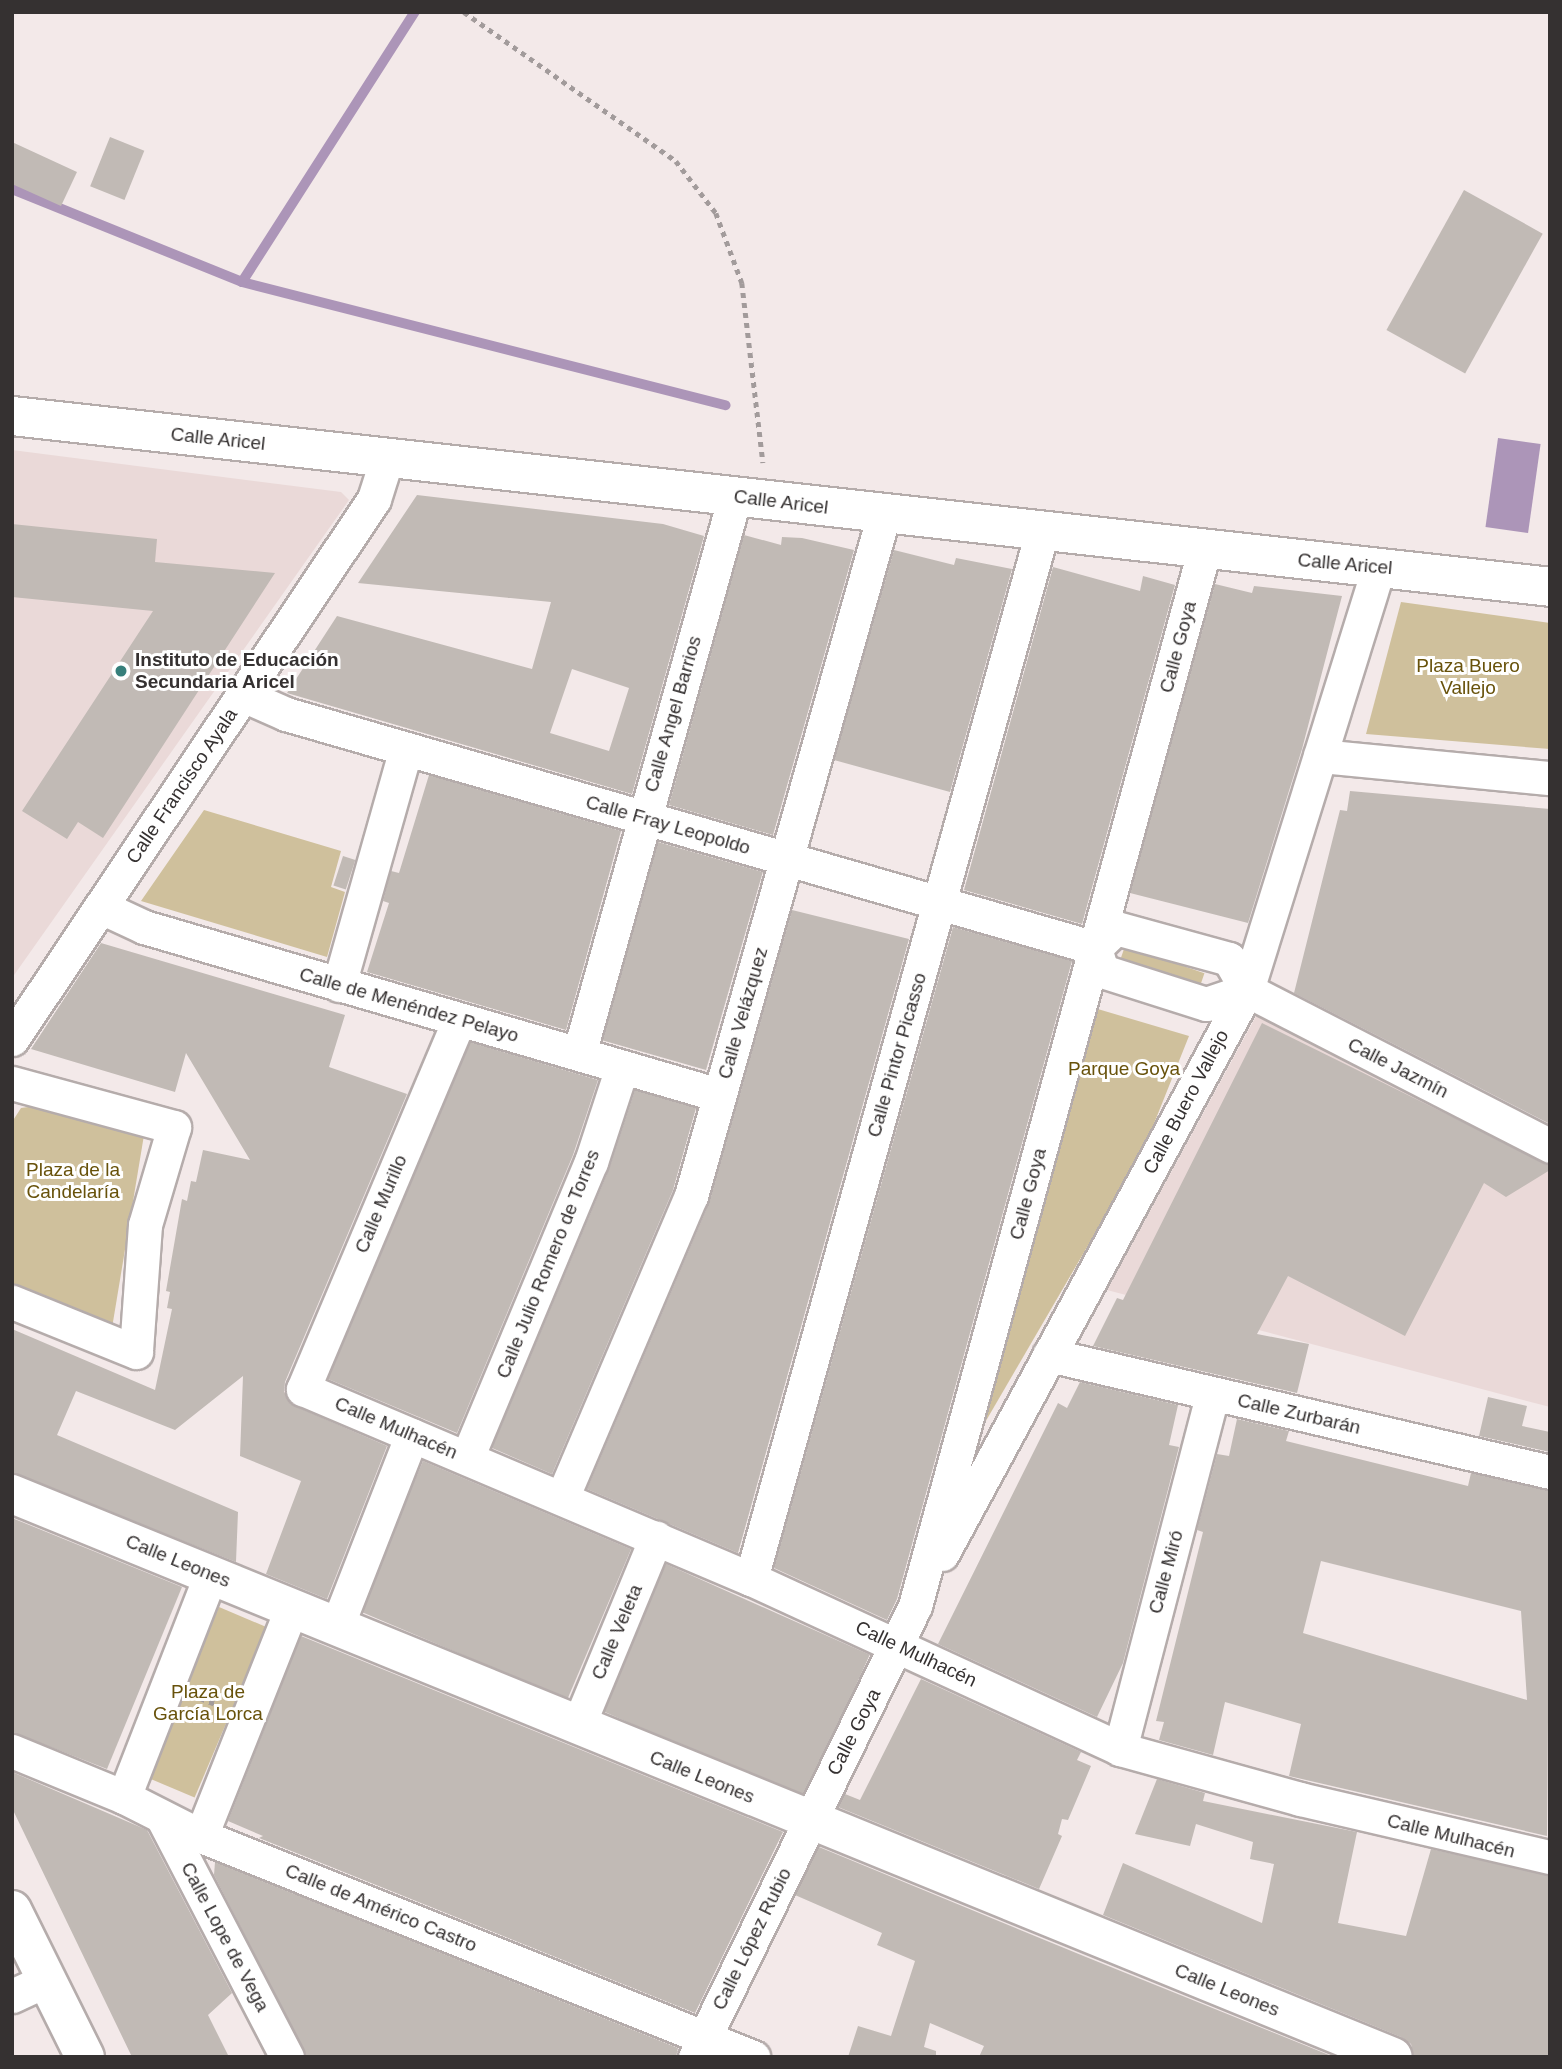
<!DOCTYPE html>
<html>
<head>
<meta charset="utf-8">
<style>
  body { margin:0 }
  #map { position:relative; width:1562px; height:2069px; overflow:hidden; background:#f3e9e9; font-family:Arial,sans-serif }
  div>[style] { position:absolute }
  [style*='--x'] { left:calc(var(--x)*1px); top:calc(var(--y)*1px); width:calc(var(--w)*1px); rotate:calc(var(--a)*1deg) }
  .built>* { inset:0; background:#ead9d8 }
  .green>* { inset:0; background:#cfc09c; transform-origin:0 0 }
  .water>* { inset:0; background:#ac95b8; transform-origin:0 0 }
  .stream>* { height:10px; margin:-5px; padding:0 5px; transform-origin:5px; border-radius:5px; background:#ac95b8 }
  .building>* { inset:0; background:#c1bab5; transform-origin:0 0 }
  .path>* { height:4.5px; margin-top:-2.25px; transform-origin:0; background:repeating-linear-gradient(90deg,#a29b9b 0 5px,transparent 0 10px) }
  .roads { filter:drop-shadow(2px 0 #b5acab) drop-shadow(-2px 0 #b5acab) drop-shadow(0 2px #b5acab) drop-shadow(0 -2px #b5acab) }
  .minor>* { height:33px; margin:-16.5px; padding:0 16.5px; transform-origin:16.5px; border-radius:16.5px; background:#fff }
  .tertiary>* { height:38px; margin:-19px; padding:0 19px; transform-origin:19px; border-radius:19px; background:#fff }
  .dots>* { width:19px; height:19px; translate:-50% -50%; box-sizing:border-box; border:4px solid #fff; border-radius:50% }
  span { translate:-50% -50%; white-space:nowrap; text-align:center; line-height:1.15; -webkit-text-stroke:6px #fff; paint-order:stroke }
  .street-label { font-size:19px; color:#353131 }
  .poi-label { font-size:19px; color:#353131; font-weight:700 }
  .left { translate:0 -50%; text-align:left }
  .park-label { font-size:19px; color:#68520b }
  .frame { position:absolute; inset:0; border:14px solid #353131; pointer-events:none }
</style>
</head>
<body>
<div id="map">
  <div class="built">
    <i style="clip-path:polygon(12px 450px,341px 492px,349px 500px,12px 978px)"></i>
    <i style="clip-path:polygon(1260px 1009px,1550px 1162px,1550px 1407px,1107px 1290px)"></i>
  </div>
  <div class="green">
    <i style="clip-path:polygon(1401px 602px,1550px 623px,1550px 749px,1366px 734px)"></i>
    <i style="clip-path:polygon(204px 810px,341px 851px,331px 887px,345px 892px,327px 957px,141px 901px)"></i>
    <i style="left:1125px;top:946px;width:84px;height:16px;rotate:19deg"></i>
    <i style="clip-path:polygon(1091px 1007px,1189px 1036px,1143px 1151px,962px 1462px)"></i>
    <i style="clip-path:polygon(43px 1105px,144px 1135px,111px 1334px,12px 1295px,12px 1122px,21px 1108px)"></i>
    <i style="left:219px;top:1607px;width:52px;height:185px;rotate:23deg"></i>
  </div>
  <div class="water">
    <i style="left:1498px;top:438px;width:43px;height:90px;rotate:8deg"></i>
  </div>
  <div class="stream">
    <i style="--x:12;--y:189;--w:248;--a:22"></i>
    <i style="--x:242;--y:282;--w:499;--a:14.3"></i>
    <i style="--x:242;--y:282;--w:321;--a:-57.4"></i>
  </div>
  <div class="building">
    <i style="left:110px;top:137px;width:37px;height:53px;rotate:22deg"></i>
    <i style="clip-path:polygon(12px 142px,77px 172px,61px 206px,12px 184px)"></i>
    <i style="left:1464px;top:190px;width:90px;height:160px;rotate:29deg"></i>
    <i style="clip-path:polygon(evenodd,417px 495px,663px 524px,704px 536px,632px 794px,287px 693px,337px 616px,532px 669px,551px 602px,358px 583px,417px 495px,572px 669px,629px 688px,609px 751px,550px 733px,572px 669px)"></i>
    <i style="clip-path:polygon(12px 524px,157px 539px,155px 562px,275px 573px,103px 838px,78px 822px,67px 839px,22px 811px,153px 611px,12px 597px)"></i>
    <i style="clip-path:polygon(744px 535px,781px 545px,782px 537px,802px 538px,854px 550px,773px 835px,669px 805px)"></i>
    <i style="clip-path:polygon(894px 550px,954px 565px,956px 558px,1012px 569px,950px 792px,834px 760px)"></i>
    <i style="clip-path:polygon(1053px 567px,1140px 591px,1143px 576px,1175px 585px,1082px 924px,964px 890px)"></i>
    <i style="clip-path:polygon(1215px 584px,1252px 593px,1254px 586px,1342px 596px,1302px 749px,1248px 923px,1130px 893px)"></i>
    <i style="clip-path:polygon(429px 775px,621px 831px,566px 1030px,367px 972px,389px 903px,383px 901px,391px 871px,399px 873px)"></i>
    <i style="clip-path:polygon(1350px 791px,1550px 809px,1550px 1124px,1294px 993px,1340px 810px,1347px 811px)"></i>
    <i style="left:658px;top:842px;width:109px;height:206px;rotate:16deg"></i>
    <i style="left:343px;top:856px;width:13px;height:31px;rotate:18deg"></i>
    <i style="clip-path:polygon(792px 910px,909px 939px,738px 1553px,587px 1489px,709px 1203px)"></i>
    <i style="clip-path:polygon(953px 927px,1072px 961px,897px 1599px,887px 1620px,774px 1568px)"></i>
    <i style="clip-path:polygon(101px 943px,345px 1015px,329px 1067px,407px 1094px,285px 1382px,284px 1392px,295px 1406px,387px 1446px,327px 1599px,266px 1574px,301px 1481px,240px 1456px,243px 1376px,175px 1430px,76px 1391px,57px 1435px,238px 1512px,236px 1562px,12px 1473px,12px 1329px,155px 1390px,172px 1309px,167px 1308px,170px 1292px,166px 1291px,182px 1199px,187px 1201px,191px 1181px,196px 1182px,203px 1150px,250px 1160px,186px 1053px,175px 1092px,31px 1049px)"></i>
    <i style="clip-path:polygon(1262px 1023px,1550px 1165px,1550px 1170px,1506px 1197px,1484px 1183px,1405px 1336px,1288px 1276px,1257px 1334px,1309px 1344px,1297px 1393px,1093px 1346px,1117px 1298px,1123px 1300px)"></i>
    <i style="clip-path:polygon(470px 1042px,598px 1080px,573px 1155px,457px 1433px,328px 1379px)"></i>
    <i style="clip-path:polygon(635px 1090px,696px 1108px,673px 1190px,552px 1474px,492px 1448px,609px 1169px)"></i>
    <i style="clip-path:polygon(1080px 1382px,1178px 1405px,1169px 1445px,1179px 1447px,1123px 1663px,1097px 1717px,938px 1644px,1058px 1403px,1067px 1408px)"></i>
    <i style="clip-path:polygon(1488px 1397px,1527px 1406px,1522px 1426px,1550px 1432px,1550px 1452px,1479px 1436px)"></i>
    <i style="clip-path:polygon(evenodd,1237px 1419px,1289px 1431px,1286px 1441px,1468px 1486px,1471px 1473px,1550px 1491px,1547px 1836px,1289px 1776px,1301px 1724px,1225px 1702px,1213px 1755px,1159px 1740px,1164px 1722px,1156px 1721px,1203px 1532px,1197px 1530px,1217px 1454px,1229px 1456px,1237px 1419px,1321px 1561px,1521px 1611px,1527px 1700px,1303px 1633px,1321px 1561px)"></i>
    <i style="left:423px;top:1461px;width:226px;height:163px;rotate:23deg"></i>
    <i style="clip-path:polygon(12px 1518px,182px 1587px,107px 1769px,12px 1732px)"></i>
    <i style="left:666px;top:1564px;width:223px;height:160px;rotate:24deg"></i>
    <i style="clip-path:polygon(301px 1636px,783px 1832px,695px 2013px,259px 1838px,263px 1836px,228px 1821px)"></i>
    <i style="clip-path:polygon(921px 1679px,1081px 1752px,1077px 1760px,1091px 1766px,1068px 1820px,1062px 1819px,1058px 1834px,1062px 1836px,1039px 1889px,838px 1807px,847px 1790px,845px 1794px,860px 1800px)"></i>
    <i style="clip-path:polygon(12px 1772px,147px 1830px,232px 1993px,208px 2015px,229px 2057px,132px 2057px,12px 1808px)"></i>
    <i style="clip-path:polygon(1157px 1779px,1205px 1793px,1203px 1801px,1357px 1832px,1338px 1923px,1406px 1936px,1431px 1849px,1550px 1876px,1550px 2057px,1414px 2057px,1411px 2044px,1401px 2037px,1103px 1915px,1123px 1863px,1262px 1923px,1274px 1864px,1250px 1859px,1253px 1842px,1196px 1824px,1190px 1846px,1135px 1834px)"></i>
    <i style="clip-path:polygon(819px 1847px,1086px 1957px,1334px 2057px,979px 2057px,984px 2046px,930px 2023px,924px 2047px,936px 2051px,936px 2057px,848px 2057px,858px 2026px,891px 2036px,915px 1961px,877px 1945px,882px 1933px,795px 1895px)"></i>
    <i style="clip-path:polygon(215px 1862px,678px 2048px,676px 2057px,307px 2057px,214px 1875px)"></i>
  </div>
  <div class="path">
    <i style="--x:464;--y:12;--w:259;--a:35.1"></i>
    <i style="--x:676;--y:161;--w:66;--a:52.4"></i>
    <i style="--x:716;--y:213;--w:75;--a:69.6"></i>
    <i style="--x:742;--y:283;--w:181;--a:83.3"></i>
    <i style="--x:200;--y:1698;--w:19;--a:21"></i>
  </div>
  <div class="roads">
    <div class="minor">
      <i style="--x:243;--y:695;--w:47;--a:23.8"></i>
      <i style="--x:286;--y:714;--w:842;--a:16.13"></i>
      <i style="--x:1320;--y:756;--w:231;--a:5.5"></i>
      <i style="--x:101;--y:907;--w:47;--a:24.9"></i>
      <i style="--x:144;--y:927;--w:599;--a:16.29"></i>
      <i style="--x:1116;--y:928;--w:117;--a:15.3"></i>
      <i style="--x:1229;--y:959;--w:36;--a:60"></i>
      <i style="--x:1247;--y:990;--w:43;--a:161.1"></i>
      <i style="--x:1206;--y:1004;--w:109;--a:-162.4"></i>
      <i style="--x:1102;--y:971;--w:24;--a:-107"></i>
      <i style="--x:1095;--y:948;--w:29;--a:-44"></i>
      <i style="--x:339;--y:985;--w:245;--a:-74.2"></i>
      <i style="--x:1247;--y:990;--w:341;--a:27.2"></i>
      <i style="--x:459;--y:1020;--w:401;--a:112.9"></i>
      <i style="--x:303;--y:1389;--w:487;--a:23"></i>
      <i style="--x:751;--y:1579;--w:406;--a:24.7"></i>
      <i style="--x:1120;--y:1749;--w:187;--a:15.5"></i>
      <i style="--x:1300;--y:1799;--w:257;--a:13.1"></i>
      <i style="--x:12;--y:1039;--w:650;--a:-56.16"></i>
      <i style="--x:374;--y:499;--w:43;--a:-72.4"></i>
      <i style="--x:579;--y:1054;--w:579;--a:-74.38"></i>
      <i style="--x:12;--y:1083;--w:168;--a:15.2"></i>
      <i style="--x:174;--y:1127;--w:102;--a:106.5"></i>
      <i style="--x:145;--y:1225;--w:127;--a:94.1"></i>
      <i style="--x:136;--y:1352;--w:134;--a:-158"></i>
      <i style="--x:1049;--y:1355;--w:514;--a:13.14"></i>
      <i style="--x:467;--y:1458;--w:321;--a:-67.3"></i>
      <i style="--x:591;--y:1162;--w:100;--a:-71.9"></i>
      <i style="--x:562;--y:1498;--w:328;--a:-66.9"></i>
      <i style="--x:691;--y:1196;--w:709;--a:-74.2"></i>
      <i style="--x:942;--y:1554;--w:641;--a:-61.6"></i>
      <i style="--x:1247;--y:990;--w:444;--a:-72.7"></i>
      <i style="--x:751;--y:1579;--w:1087;--a:-74.47"></i>
      <i style="--x:337;--y:1626;--w:205;--a:-68.6"></i>
      <i style="--x:578;--y:1726;--w:204;--a:-67.5"></i>
      <i style="--x:1120;--y:1749;--w:366;--a:-75.4"></i>
      <i style="--x:12;--y:1751;--w:121;--a:22.3"></i>
      <i style="--x:124;--y:1797;--w:86;--a:26.9"></i>
      <i style="--x:201;--y:1836;--w:595;--a:21.82"></i>
      <i style="--x:124;--y:1797;--w:239;--a:-68.7"></i>
      <i style="--x:162;--y:1817;--w:271;--a:62.5"></i>
      <i style="--x:201;--y:1836;--w:246;--a:-68.3"></i>
      <i style="--x:12;--y:1996;--w:38;--a:-25"></i>
      <i style="--x:695;--y:2057;--w:502;--a:-64"></i>
      <i style="--x:915;--y:1606;--w:1094;--a:-74.68"></i>
    </div>
    <div class="tertiary">
      <i style="--x:12;--y:416;--w:1547;--a:6.34"></i>
      <i style="--x:12;--y:1494;--w:1491;--a:22.18"></i>
      <i style="--x:12;--y:1910;--w:164;--a:63.6"></i>
    </div>
  </div>
  <div class="dots">
    <i style="left:121px;top:671px;background:#377f7b"></i>
  </div>
  <div class="street-label">
    <span style="left:218px;top:439px;rotate:6deg">Calle Aricel</span>
    <span style="left:781px;top:502px;rotate:7deg">Calle Aricel</span>
    <span style="left:1345px;top:564px;rotate:5deg">Calle Aricel</span>
    <span style="left:1178px;top:647px;rotate:-75deg">Calle Goya</span>
    <span style="left:673px;top:714px;rotate:-74deg">Calle Angel Barrios</span>
    <span style="left:182px;top:786px;rotate:-56deg">Calle Francisco Ayala</span>
    <span style="left:668px;top:825px;rotate:16deg">Calle Fray Leopoldo</span>
    <span style="left:409px;top:1005px;rotate:16deg">Calle de Menéndez Pelayo</span>
    <span style="left:743px;top:1013px;rotate:-74deg">Calle Velázquez</span>
    <span style="left:897px;top:1055px;rotate:-74deg">Calle Pintor Picasso</span>
    <span style="left:1398px;top:1068px;rotate:27deg">Calle Jazmín</span>
    <span style="left:1186px;top:1102px;rotate:-62deg">Calle Buero Vallejo</span>
    <span style="left:1028px;top:1194px;rotate:-75deg">Calle Goya</span>
    <span style="left:381px;top:1204px;rotate:-67deg">Calle Murillo</span>
    <span style="left:548px;top:1264px;rotate:-68deg">Calle Julio Romero de Torres</span>
    <span style="left:1299px;top:1414px;rotate:13deg">Calle Zurbarán</span>
    <span style="left:396px;top:1428px;rotate:23deg">Calle Mulhacén</span>
    <span style="left:178px;top:1561px;rotate:22deg">Calle Leones</span>
    <span style="left:1166px;top:1572px;rotate:-75deg">Calle Miró</span>
    <span style="left:617px;top:1632px;rotate:-67deg">Calle Veleta</span>
    <span style="left:916px;top:1654px;rotate:25deg">Calle Mulhacén</span>
    <span style="left:854px;top:1732px;rotate:-63deg">Calle Goya</span>
    <span style="left:702px;top:1777px;rotate:22deg">Calle Leones</span>
    <span style="left:1451px;top:1836px;rotate:14deg">Calle Mulhacén</span>
    <span style="left:381px;top:1908px;rotate:22deg">Calle de Américo Castro</span>
    <span style="left:225px;top:1937px;rotate:62deg">Calle Lope de Vega</span>
    <span style="left:752px;top:1939px;rotate:-64deg">Calle López Rubio</span>
    <span style="left:1227px;top:1990px;rotate:22deg">Calle Leones</span>
  </div>
  <div class="poi-label">
    <span class="left" style="left:135px;top:671px">Instituto de Educación<br>Secundaria Aricel</span>
  </div>
  <div class="park-label">
    <span style="left:1468px;top:677px">Plaza Buero<br>Vallejo</span>
    <span style="left:1124px;top:1069px">Parque Goya</span>
    <span style="left:73px;top:1181px">Plaza de la<br>Candelaría</span>
    <span style="left:208px;top:1703px">Plaza de<br>García Lorca</span>
  </div>
  <div class="frame"></div>
</div>
</body>
</html>
